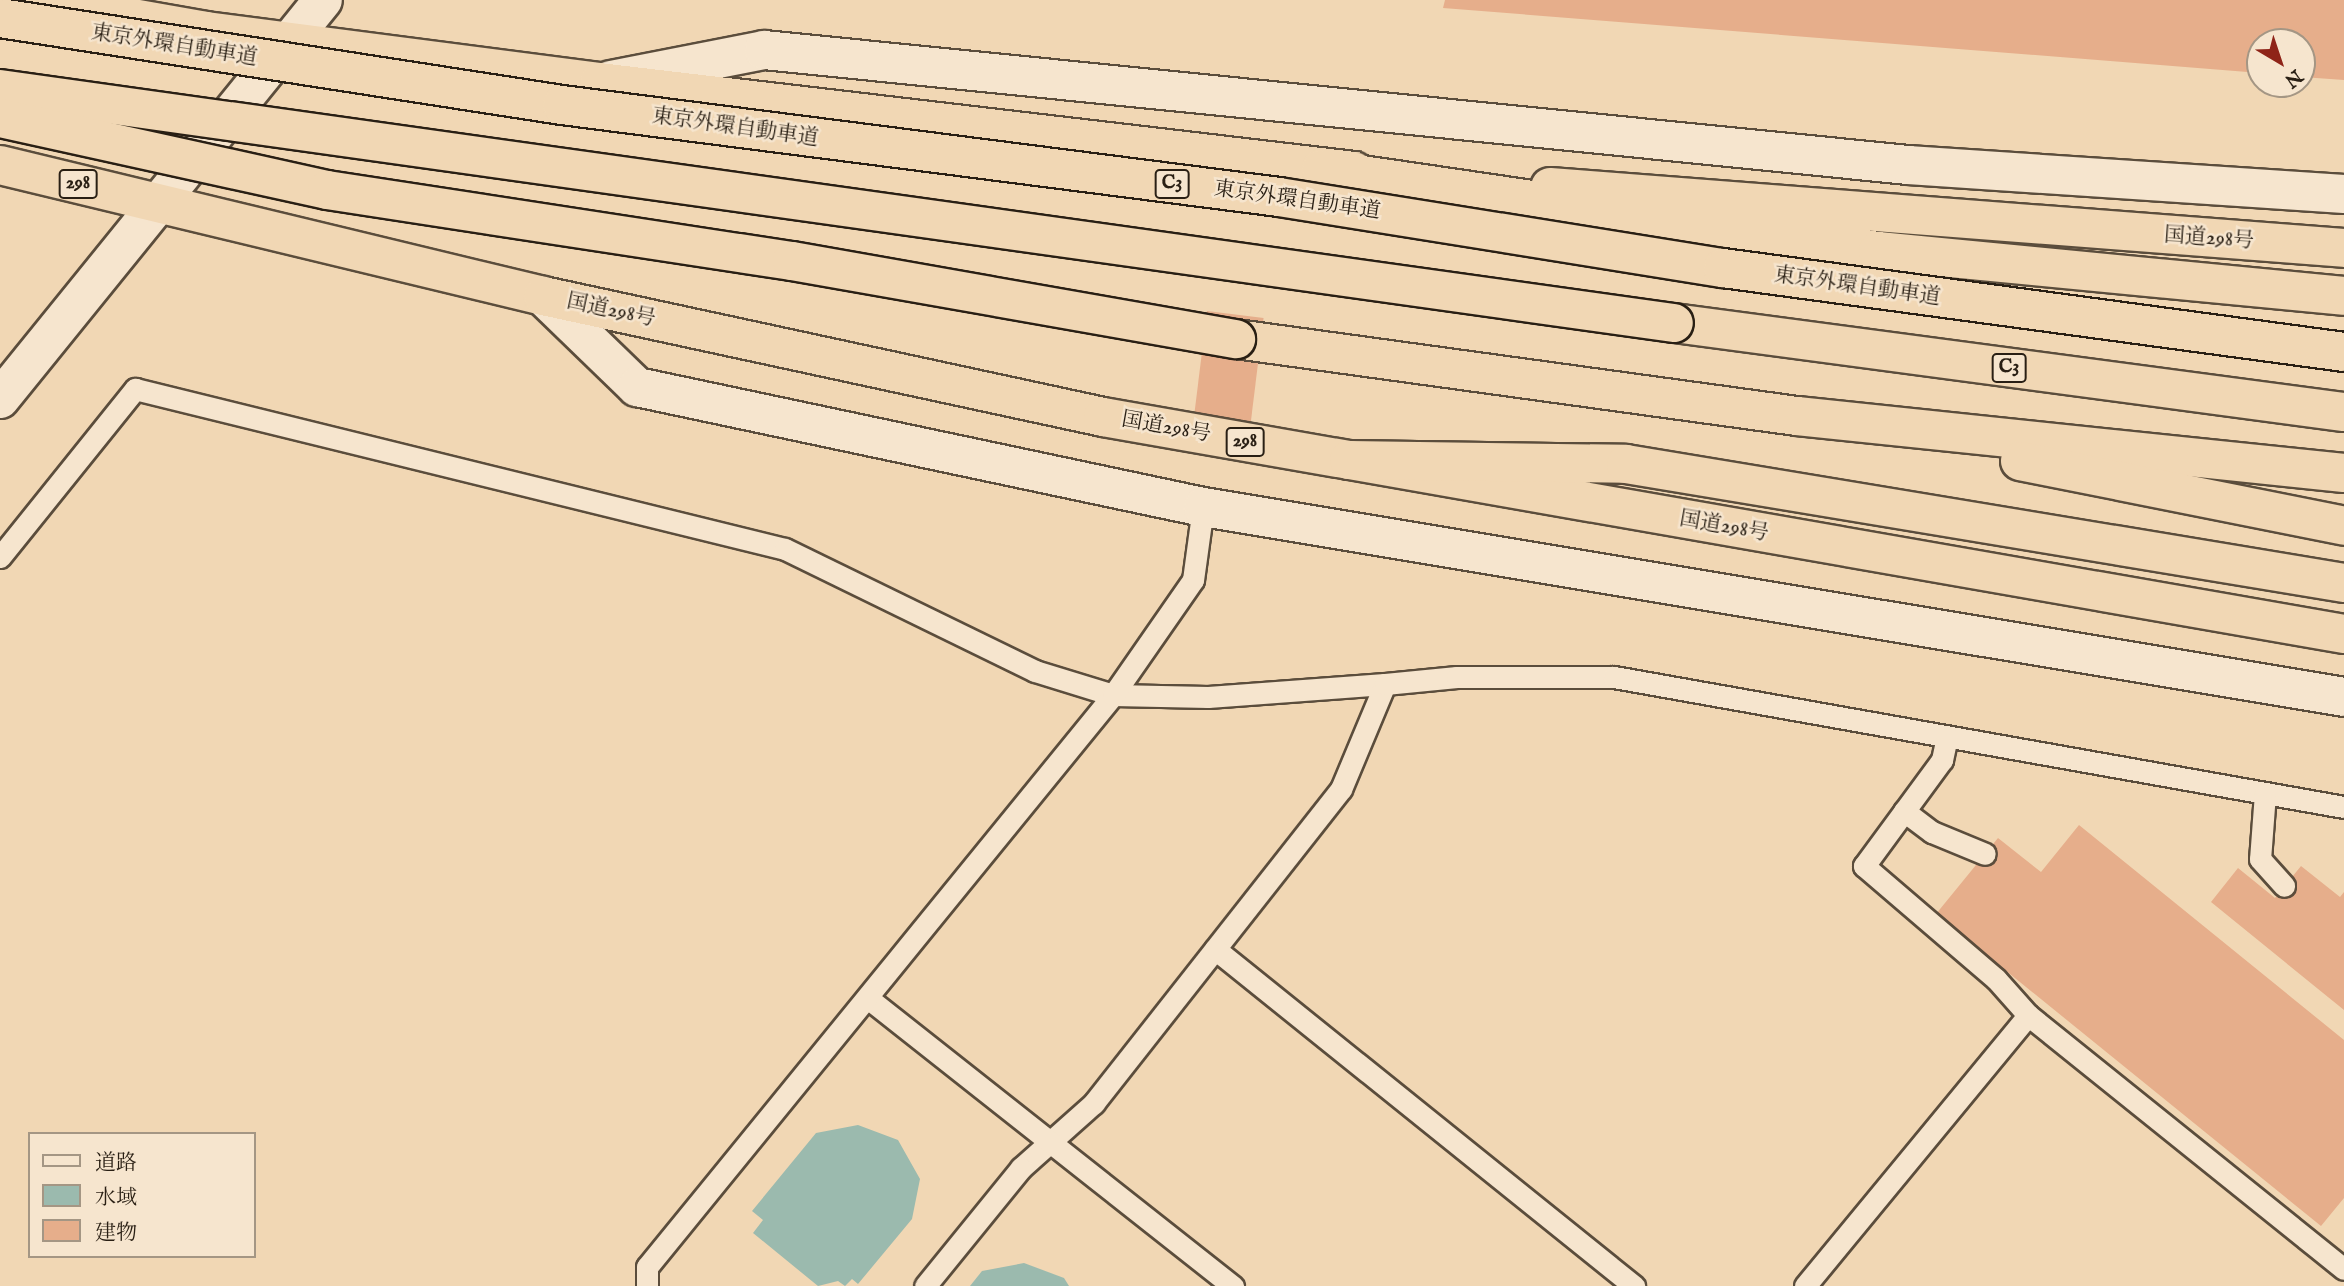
<!DOCTYPE html>
<html>
<head>
<meta charset="utf-8">
<style>
  body { margin:0 }
  #map { position:relative; width:2344px; height:1286px; overflow:hidden; background:#f1d7b4; font-family:"IM FELL English","Noto Serif JP",serif }
  div>[style] { position:absolute }
  [style*='--x'] { left:calc(var(--x)*1px); top:calc(var(--y)*1px); width:calc(var(--w)*1px); rotate:calc(var(--a)*1deg) }
  .water>* { inset:0; background:#9bbaae }
  .building>* { inset:0; background:#e6ae8b; transform-origin:0 0 }
  .roads { filter:drop-shadow(2px 0 #5b4d3c) drop-shadow(-2px 0 #5b4d3c) drop-shadow(0 2px #5b4d3c) drop-shadow(0 -2px #5b4d3c) }
  .service>* { height:21px; margin:-10.5px; padding:0 10.5px; transform-origin:10.5px; border-radius:10.5px; background:#f6e5ce }
  .minor>* { height:38px; margin:-19px; padding:0 19px; transform-origin:19px; border-radius:19px; background:#f6e5ce }
  .tertiary>* { height:38px; margin:-19px; padding:0 19px; transform-origin:19px; border-radius:19px; background:#f6e5ce }
  .trunk>* { height:38px; margin:-19px; padding:0 19px; transform-origin:19px; border-radius:19px; background:#f1d7b4 }
  .motorway>* { height:38px; margin:-19px; padding:0 19px; transform-origin:19px; border-radius:19px; background:#f1d7b4 }
  .bridges { filter:drop-shadow(2px 0 #291f14) drop-shadow(-2px 0 #291f14) drop-shadow(0 2px #291f14) drop-shadow(0 -2px #291f14) }
  .motorway-bridge>* { height:38px; margin:-19px; padding:0 19px; transform-origin:19px; border-radius:19px; background:#f1d7b4 }
  span { translate:-50% -50%; white-space:nowrap; text-align:center; line-height:1.15; -webkit-text-stroke:5px #f6e5ce; paint-order:stroke }
  .shield-label span { padding:2px 5px; background:#f6e5ce; border:2px solid; border-radius:5px; -webkit-text-stroke-width:0 }
  .shield-label { font-size:19px; color:#291f14; font-weight:700 }
  .street-label { font-size:21px; color:#291f14 }
  .legend { position:absolute; left:28px; top:1132px; width:228px; height:126px; box-sizing:border-box; background:#f6e5ce; border:2px solid #a49684; margin:0; padding:9px 12px; list-style:none; font-size:21px; color:#291f14 }
  .legend li { display:flex; align-items:center; gap:14px; height:35px }
  .legend b { width:35px; border:2px solid #a49684 }
  .north { position:absolute; left:2246px; top:28px; width:70px; height:70px; box-sizing:border-box; background:#f6e5ce; border:2px solid #a49684; border-radius:50%; rotate:141deg; font-size:19px; font-weight:700; line-height:28px; text-align:center; color:#291f14 }
  .north::after { content:''; display:block; margin:auto; width:24px; height:32px; background:#8f2418; clip-path:polygon(50% 0,100% 100%,50% 72%,0 100%) }
</style>
</head>
<body>
<div id="map">
  <div class="water">
    <i style="clip-path:polygon(858px 1125px,898px 1140px,920px 1179px,912px 1219px,858px 1284px,852px 1279px,845px 1286px,838px 1281px,818px 1286px,753px 1233px,763px 1220px,752px 1211px,816px 1133px)"></i>
    <i style="clip-path:polygon(1024px 1263px,1064px 1278px,1069px 1286px,970px 1286px,982px 1271px)"></i>
  </div>
  <div class="building">
    <i style="clip-path:polygon(1445px 0,2344px 0,2344px 80px,2302px 77px,2302px 42px,2260px 42px,2260px 73px,1443px 8px)"></i>
    <i style="left:1207px;top:311px;width:57px;height:108px;rotate:7deg"></i>
    <i style="clip-path:polygon(2079px 825px,2344px 1040px,2344px 1198px,2321px 1226px,1936px 914px,1998px 838px,2041px 872px)"></i>
    <i style="clip-path:polygon(2301px 866px,2340px 897px,2344px 892px,2344px 1010px,2211px 902px,2238px 868px,2275px 898px)"></i>
  </div>
  <div class="roads">
    <div class="service">
      <i style="--x:0;--y:557;--w:216;--a:-51.2"></i>
      <i style="--x:135;--y:389;--w:669;--a:13.83"></i>
      <i style="--x:785;--y:549;--w:278;--a:26"></i>
      <i style="--x:1035;--y:671;--w:82;--a:17.1"></i>
      <i style="--x:1113;--y:695;--w:95;--a:1.2"></i>
      <i style="--x:1208;--y:697;--w:177;--a:-4.2"></i>
      <i style="--x:1385;--y:684;--w:114;--a:112.7"></i>
      <i style="--x:1341;--y:789;--w:400;--a:128.2"></i>
      <i style="--x:1094;--y:1103;--w:98;--a:138.3"></i>
      <i style="--x:1021;--y:1168;--w:152;--a:129.1"></i>
      <i style="--x:1385;--y:684;--w:72;--a:-5.6"></i>
      <i style="--x:1457;--y:677;--w:157;--a:0"></i>
      <i style="--x:1614;--y:677;--w:741;--a:10.1"></i>
      <i style="--x:2265;--y:793;--w:66;--a:94.3"></i>
      <i style="--x:2260;--y:859;--w:36;--a:48"></i>
      <i style="--x:1904;--y:811;--w:35;--a:37"></i>
      <i style="--x:1932;--y:832;--w:57;--a:22.5"></i>
      <i style="--x:1215;--y:949;--w:538;--a:38.81"></i>
      <i style="--x:869;--y:999;--w:464;--a:38.3"></i>
      <i style="--x:2028;--y:1015;--w:405;--a:38.8"></i>
      <i style="--x:647;--y:1286;--w:19;--a:-90"></i>
      <i style="--x:647;--y:1267;--w:738;--a:-50.83"></i>
      <i style="--x:1113;--y:695;--w:140;--a:-55.2"></i>
      <i style="--x:1193;--y:580;--w:74;--a:-82.2"></i>
      <i style="--x:1805;--y:1286;--w:351;--a:-50.5"></i>
      <i style="--x:2028;--y:1015;--w:48;--a:-131.6"></i>
      <i style="--x:1996;--y:979;--w:174;--a:-139.4"></i>
      <i style="--x:1864;--y:866;--w:132;--a:-53.7"></i>
      <i style="--x:1942;--y:760;--w:24;--a:-78"></i>
    </div>
    <div class="minor">
      <i style="--x:611;--y:80;--w:156;--a:-11.1"></i>
      <i style="--x:764;--y:50;--w:1150;--a:5.74"></i>
      <i style="--x:1908;--y:165;--w:437;--a:3.8"></i>
      <i style="--x:543;--y:296;--w:131;--a:44.1"></i>
      <i style="--x:637;--y:387;--w:579;--a:11.97"></i>
      <i style="--x:1203;--y:507;--w:1157;--a:9.45"></i>
    </div>
    <div class="tertiary">
      <i style="--x:0;--y:399;--w:513;--a:-51.01"></i>
    </div>
    <div class="trunk">
      <i style="--x:30;--y:0;--w:179;--a:10"></i>
      <i style="--x:206;--y:31;--w:396;--a:7.4"></i>
      <i style="--x:599;--y:82;--w:760;--a:6.72"></i>
      <i style="--x:0;--y:165;--w:559;--a:13.56"></i>
      <i style="--x:543;--y:296;--w:573;--a:12.19"></i>
      <i style="--x:1103;--y:417;--w:1260;--a:9.92"></i>
      <i style="--x:1550;--y:187;--w:796;--a:4.39"></i>
    </div>
    <div class="motorway">
      <i style="--x:1321;--y:169;--w:563;--a:8.37"></i>
      <i style="--x:1878;--y:251;--w:468;--a:5.5"></i>
      <i style="--x:1674;--y:323;--w:676;--a:7.57"></i>
      <i style="--x:1236;--y:339;--w:566;--a:7.82"></i>
      <i style="--x:1797;--y:416;--w:550;--a:5.95"></i>
      <i style="--x:1349;--y:460;--w:277;--a:0.8"></i>
      <i style="--x:1626;--y:464;--w:728;--a:9.41"></i>
      <i style="--x:2020;--y:461;--w:330;--a:11.3"></i>
    </div>
  </div>
  <div class="bridges">
    <div class="motorway-bridge">
      <i style="--x:0;--y:18;--w:569;--a:8.8"></i>
      <i style="--x:562;--y:105;--w:723;--a:7.31"></i>
      <i style="--x:1279;--y:197;--w:450;--a:9.1"></i>
      <i style="--x:1723;--y:268;--w:627;--a:7.7"></i>
      <i style="--x:0;--y:89;--w:1690;--a:7.96"></i>
      <i style="--x:0;--y:118;--w:335;--a:12.4"></i>
      <i style="--x:327;--y:190;--w:470;--a:8.7"></i>
      <i style="--x:792;--y:261;--w:451;--a:10"></i>
    </div>
  </div>
  <div class="shield-label">
    <span style="left:78px;top:184px">298</span>
    <span style="left:1172px;top:184px">C3</span>
    <span style="left:2009px;top:368px">C3</span>
    <span style="left:1245px;top:442px">298</span>
  </div>
  <div class="street-label">
    <span style="left:174px;top:46px;rotate:9deg">東京外環自動車道</span>
    <span style="left:735px;top:128px;rotate:8deg">東京外環自動車道</span>
    <span style="left:1297px;top:201px;rotate:8deg">東京外環自動車道</span>
    <span style="left:2209px;top:239px;rotate:4deg">国道298号</span>
    <span style="left:1857px;top:287px;rotate:8deg">東京外環自動車道</span>
    <span style="left:611px;top:311px;rotate:12deg">国道298号</span>
    <span style="left:1166px;top:428px;rotate:10deg">国道298号</span>
    <span style="left:1724px;top:527px;rotate:10deg">国道298号</span>
  </div>
  <ul class="legend">
  <li><b style="height:9px;background:#f6e5ce"></b>道路</li>
  <li><b style="height:19px;background:#9bbaae"></b>水域</li>
  <li><b style="height:19px;background:#e6ae8b"></b>建物</li>
  </ul>
  <div class="north">N</div>
</div>
</body>
</html>
